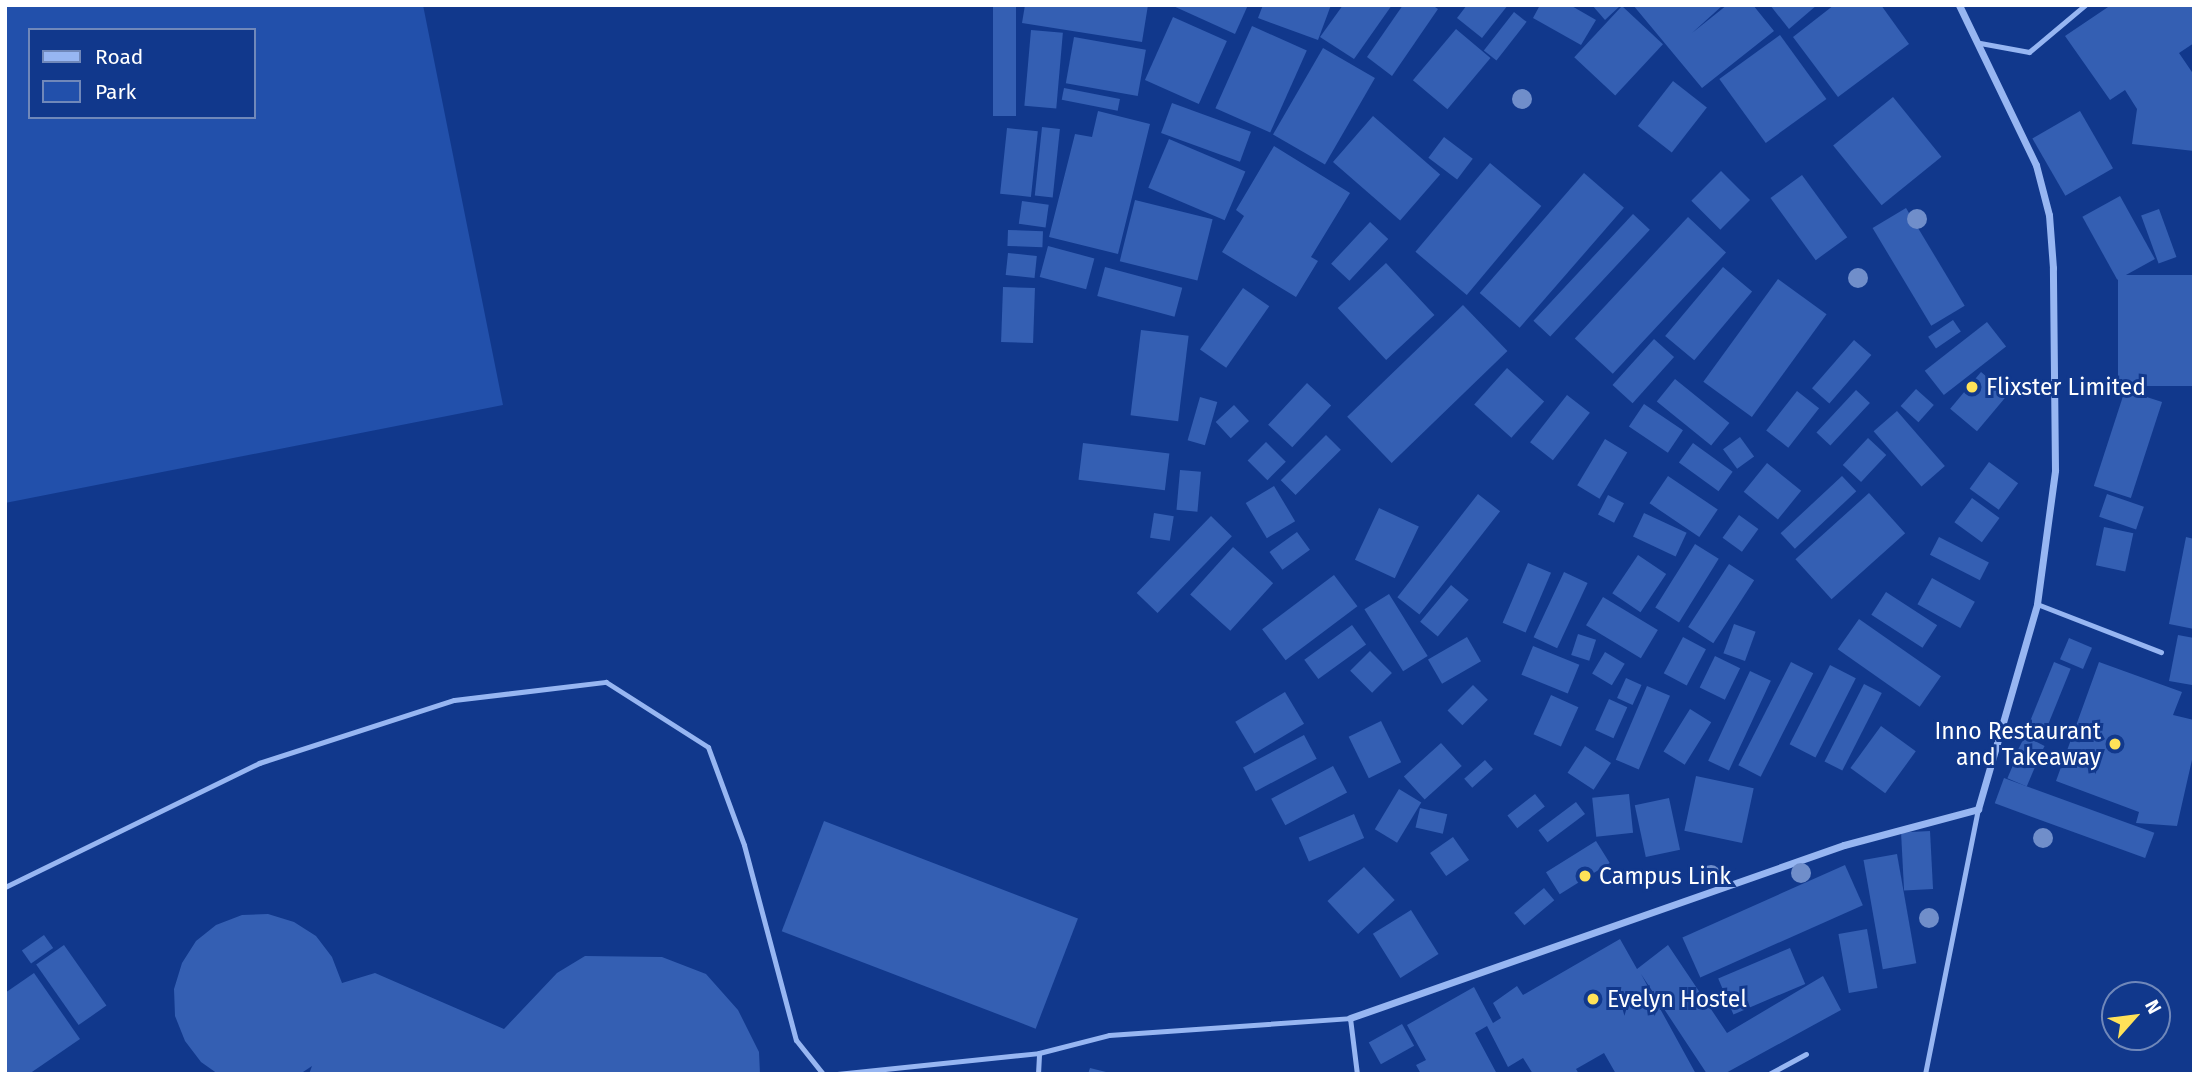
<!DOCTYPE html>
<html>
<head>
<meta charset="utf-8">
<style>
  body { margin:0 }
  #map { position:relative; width:2199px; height:1079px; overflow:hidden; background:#11388c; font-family:"Fira Sans",sans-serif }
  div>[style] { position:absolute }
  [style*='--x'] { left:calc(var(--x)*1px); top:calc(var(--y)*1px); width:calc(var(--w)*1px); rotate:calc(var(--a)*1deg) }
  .green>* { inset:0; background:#2250ab }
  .building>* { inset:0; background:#345fb3; transform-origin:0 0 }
  .lane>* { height:5px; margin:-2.5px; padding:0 2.5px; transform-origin:2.5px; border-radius:2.5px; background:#97b6f2 }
  .street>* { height:7px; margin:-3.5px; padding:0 3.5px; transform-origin:3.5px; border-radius:3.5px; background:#97b6f2 }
  .trees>* { width:20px; height:20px; margin:-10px; border-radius:50%; background:#708eca }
  .dots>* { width:19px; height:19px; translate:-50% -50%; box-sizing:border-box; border:4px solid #11388c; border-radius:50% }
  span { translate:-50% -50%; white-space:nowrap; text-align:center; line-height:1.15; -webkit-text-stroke:6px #11388c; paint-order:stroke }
  .poi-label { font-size:23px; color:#fff }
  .left { translate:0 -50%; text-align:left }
  .right { translate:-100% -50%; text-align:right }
  .frame { position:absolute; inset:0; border:7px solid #fff; pointer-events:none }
  .legend { position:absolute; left:28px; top:28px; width:228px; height:91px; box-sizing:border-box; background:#11388c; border:2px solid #7088ba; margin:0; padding:9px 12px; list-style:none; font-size:21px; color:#fff }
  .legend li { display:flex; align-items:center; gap:14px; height:35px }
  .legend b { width:35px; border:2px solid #7088ba }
  .north { position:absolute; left:2101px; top:981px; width:70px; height:70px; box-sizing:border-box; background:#11388c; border:2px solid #7088ba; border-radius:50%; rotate:62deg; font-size:19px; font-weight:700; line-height:28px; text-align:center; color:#fff }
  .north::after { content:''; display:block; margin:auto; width:24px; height:32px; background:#ffe258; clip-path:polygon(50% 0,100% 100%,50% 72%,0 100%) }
</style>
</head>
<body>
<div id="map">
  <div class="green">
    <i style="clip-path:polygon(evenodd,5px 5px,423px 5px,503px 405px,5px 503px,5px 5px,30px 30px,254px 30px,254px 117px,30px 117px,30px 30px)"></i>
  </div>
  <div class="building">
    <i style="left:993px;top:5px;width:23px;height:111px"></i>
    <i style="clip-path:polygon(1025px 5px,1148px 5px,1142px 42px,1022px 23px)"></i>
    <i style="clip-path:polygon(1171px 5px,1248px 5px,1235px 34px)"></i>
    <i style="clip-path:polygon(1263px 5px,1331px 5px,1318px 40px,1258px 18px)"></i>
    <i style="clip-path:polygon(1343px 5px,1392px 5px,1354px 59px,1320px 37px)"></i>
    <i style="clip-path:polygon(1403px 5px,1432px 5px,1438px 9px,1392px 76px,1367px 57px)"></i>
    <i style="clip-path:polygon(1467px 5px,1508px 5px,1482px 38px,1457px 18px)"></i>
    <i style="clip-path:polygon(1540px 5px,1570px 5px,1596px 20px,1581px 45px,1533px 18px)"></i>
    <i style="clip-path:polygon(1592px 5px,1621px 5px,1605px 20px)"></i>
    <i style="clip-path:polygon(1633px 5px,1723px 5px,1692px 33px,1727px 5px,1753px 5px,1774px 31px,1702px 88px)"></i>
    <i style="clip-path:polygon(1770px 5px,1817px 5px,1789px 29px)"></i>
    <i style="clip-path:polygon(1834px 5px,1881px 5px,1909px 44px,1838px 97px,1793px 37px)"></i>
    <i style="clip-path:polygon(2111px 5px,2194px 5px,2194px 43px,2179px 53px,2194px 75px,2194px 151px,2132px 144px,2137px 109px,2125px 90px,2110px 100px,2065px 36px)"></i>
    <i style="left:1622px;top:6px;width:56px;height:70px;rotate:43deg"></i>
    <i style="left:1514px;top:12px;width:16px;height:49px;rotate:38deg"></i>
    <i style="left:1173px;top:17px;width:59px;height:69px;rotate:24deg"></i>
    <i style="left:1252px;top:26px;width:60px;height:90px;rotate:24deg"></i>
    <i style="left:1456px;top:29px;width:45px;height:67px;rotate:40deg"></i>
    <i style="left:1031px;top:30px;width:32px;height:76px;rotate:5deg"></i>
    <i style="left:1780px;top:35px;width:79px;height:75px;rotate:54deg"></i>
    <i style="left:1074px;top:37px;width:73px;height:47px;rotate:10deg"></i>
    <i style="left:1323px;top:48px;width:60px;height:100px;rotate:30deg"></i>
    <i style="left:1673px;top:81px;width:43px;height:57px;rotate:38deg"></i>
    <i style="left:1064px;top:88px;width:57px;height:12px;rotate:11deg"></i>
    <i style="left:1893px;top:97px;width:77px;height:77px;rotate:51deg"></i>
    <i style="left:1172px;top:103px;width:84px;height:32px;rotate:20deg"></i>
    <i style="clip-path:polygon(1098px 111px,1150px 124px,1118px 254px,1049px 237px,1075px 134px,1092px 137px)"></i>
    <i style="left:2080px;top:111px;width:66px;height:55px;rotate:60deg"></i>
    <i style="left:1373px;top:116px;width:89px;height:61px;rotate:41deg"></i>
    <i style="left:1042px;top:127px;width:18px;height:69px;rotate:6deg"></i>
    <i style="left:1007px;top:128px;width:31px;height:66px;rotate:6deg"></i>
    <i style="left:1444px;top:137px;width:36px;height:26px;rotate:37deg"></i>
    <i style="left:1169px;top:139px;width:83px;height:53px;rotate:23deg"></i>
    <i style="clip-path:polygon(1274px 146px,1350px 193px,1311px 257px,1318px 261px,1296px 297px,1222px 252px,1244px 216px,1236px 210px)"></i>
    <i style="left:1490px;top:163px;width:67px;height:116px;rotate:40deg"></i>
    <i style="left:1721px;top:171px;width:41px;height:42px;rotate:45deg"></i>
    <i style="left:1584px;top:173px;width:53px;height:159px;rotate:41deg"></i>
    <i style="left:1802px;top:175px;width:77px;height:39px;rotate:54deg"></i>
    <i style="left:2120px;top:196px;width:72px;height:43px;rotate:61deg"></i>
    <i style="left:1135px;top:200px;width:80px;height:63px;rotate:14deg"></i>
    <i style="left:1022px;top:201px;width:27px;height:23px;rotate:8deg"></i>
    <i style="left:1906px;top:208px;width:114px;height:39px;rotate:59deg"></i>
    <i style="left:2159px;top:209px;width:51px;height:19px;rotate:70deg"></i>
    <i style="left:1633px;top:214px;width:23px;height:146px;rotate:43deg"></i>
    <i style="left:1688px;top:217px;width:52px;height:166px;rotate:43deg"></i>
    <i style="left:1370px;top:222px;width:25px;height:57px;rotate:43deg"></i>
    <i style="left:1008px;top:230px;width:35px;height:16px;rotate:2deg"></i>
    <i style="left:1048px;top:246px;width:48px;height:32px;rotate:15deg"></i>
    <i style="left:1008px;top:253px;width:29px;height:22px;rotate:6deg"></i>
    <i style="left:1386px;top:263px;width:71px;height:66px;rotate:47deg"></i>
    <i style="left:1105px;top:267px;width:80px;height:30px;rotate:15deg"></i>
    <i style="left:1723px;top:267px;width:38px;height:90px;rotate:40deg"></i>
    <i style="left:2194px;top:275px;width:111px;height:76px;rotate:90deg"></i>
    <i style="left:1778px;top:279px;width:60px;height:127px;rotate:36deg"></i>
    <i style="left:1003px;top:287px;width:32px;height:55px;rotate:2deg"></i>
    <i style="left:1243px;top:288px;width:32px;height:75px;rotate:35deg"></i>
    <i style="left:1463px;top:305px;width:64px;height:161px;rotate:46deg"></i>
    <i style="left:1953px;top:320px;width:14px;height:30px;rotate:56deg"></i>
    <i style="left:1987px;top:322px;width:31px;height:79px;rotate:52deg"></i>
    <i style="left:1141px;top:330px;width:48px;height:86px;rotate:7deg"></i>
    <i style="left:1654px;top:339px;width:27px;height:62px;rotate:42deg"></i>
    <i style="left:1854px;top:340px;width:23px;height:64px;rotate:41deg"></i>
    <i style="left:1507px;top:368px;width:50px;height:49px;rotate:42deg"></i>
    <i style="left:1981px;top:372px;width:35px;height:48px;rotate:40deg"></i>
    <i style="left:1675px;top:379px;width:70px;height:29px;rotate:39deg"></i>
    <i style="left:1307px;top:383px;width:33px;height:57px;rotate:43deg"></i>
    <i style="left:1916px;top:389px;width:24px;height:23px;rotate:42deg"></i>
    <i style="left:1856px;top:390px;width:19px;height:58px;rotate:43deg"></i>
    <i style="left:2125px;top:390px;width:39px;height:101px;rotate:18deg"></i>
    <i style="left:1797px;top:391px;width:28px;height:50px;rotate:38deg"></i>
    <i style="left:1567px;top:395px;width:29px;height:60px;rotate:38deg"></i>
    <i style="left:1200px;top:397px;width:18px;height:45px;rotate:16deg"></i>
    <i style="left:1644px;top:404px;width:47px;height:27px;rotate:34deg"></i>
    <i style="left:1234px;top:405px;width:22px;height:25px;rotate:47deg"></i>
    <i style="left:1897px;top:411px;width:73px;height:31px;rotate:49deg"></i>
    <i style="left:1326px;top:435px;width:21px;height:64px;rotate:45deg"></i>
    <i style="left:1740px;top:437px;width:24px;height:21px;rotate:54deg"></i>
    <i style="left:1868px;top:438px;width:25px;height:37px;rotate:43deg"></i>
    <i style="left:1605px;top:439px;width:26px;height:54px;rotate:31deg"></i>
    <i style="left:1266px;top:442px;width:28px;height:26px;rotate:45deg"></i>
    <i style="left:1083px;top:443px;width:87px;height:37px;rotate:7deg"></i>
    <i style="left:1693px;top:443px;width:49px;height:24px;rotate:36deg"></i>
    <i style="left:1989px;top:462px;width:36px;height:33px;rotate:36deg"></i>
    <i style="left:1767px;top:463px;width:44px;height:37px;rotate:39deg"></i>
    <i style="left:1180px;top:470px;width:21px;height:40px;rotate:5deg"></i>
    <i style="left:1668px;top:476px;width:60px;height:33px;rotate:34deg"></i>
    <i style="left:1842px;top:476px;width:21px;height:84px;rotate:47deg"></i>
    <i style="left:1274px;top:486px;width:41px;height:33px;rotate:59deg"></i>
    <i style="left:1869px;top:493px;width:54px;height:99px;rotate:48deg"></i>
    <i style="left:1478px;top:494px;width:28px;height:131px;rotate:38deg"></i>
    <i style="left:2107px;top:494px;width:39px;height:24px;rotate:19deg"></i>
    <i style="left:1608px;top:495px;width:18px;height:22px;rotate:27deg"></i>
    <i style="left:1972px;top:498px;width:34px;height:30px;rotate:36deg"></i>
    <i style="left:1379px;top:508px;width:44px;height:57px;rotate:25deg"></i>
    <i style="left:1154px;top:513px;width:20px;height:25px;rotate:9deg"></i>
    <i style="left:1644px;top:513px;width:47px;height:26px;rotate:25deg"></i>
    <i style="left:1739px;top:515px;width:24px;height:28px;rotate:36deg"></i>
    <i style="left:1211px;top:516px;width:29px;height:107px;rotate:44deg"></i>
    <i style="left:2104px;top:527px;width:30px;height:39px;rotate:12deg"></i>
    <i style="left:1297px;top:532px;width:22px;height:34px;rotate:54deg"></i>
    <i style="left:1939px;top:537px;width:56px;height:20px;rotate:27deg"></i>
    <i style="clip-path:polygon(2186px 537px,2194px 539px,2194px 629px,2169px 624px)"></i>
    <i style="left:1695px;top:544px;width:28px;height:75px;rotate:32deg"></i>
    <i style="left:1233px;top:547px;width:54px;height:64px;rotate:42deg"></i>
    <i style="left:1638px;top:555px;width:34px;height:46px;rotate:34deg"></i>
    <i style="left:1528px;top:563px;width:25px;height:65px;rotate:23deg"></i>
    <i style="left:1729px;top:564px;width:30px;height:75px;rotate:33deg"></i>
    <i style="left:1564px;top:572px;width:26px;height:72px;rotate:25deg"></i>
    <i style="left:1334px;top:575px;width:39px;height:90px;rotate:53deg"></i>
    <i style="left:1932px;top:578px;width:49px;height:30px;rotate:29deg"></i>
    <i style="left:1451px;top:585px;width:23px;height:48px;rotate:40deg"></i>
    <i style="left:1886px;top:592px;width:61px;height:27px;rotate:33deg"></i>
    <i style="left:1389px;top:594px;width:73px;height:29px;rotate:58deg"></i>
    <i style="left:1603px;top:597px;width:64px;height:33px;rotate:31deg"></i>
    <i style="left:1859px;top:619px;width:100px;height:37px;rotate:35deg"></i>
    <i style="left:1734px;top:624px;width:23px;height:31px;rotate:20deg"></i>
    <i style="left:1352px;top:625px;width:24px;height:59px;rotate:54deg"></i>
    <i style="left:1578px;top:634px;width:19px;height:22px;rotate:18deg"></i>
    <i style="clip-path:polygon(2178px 635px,2194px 638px,2192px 685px,2169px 681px)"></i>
    <i style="left:1467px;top:637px;width:28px;height:45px;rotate:60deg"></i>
    <i style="left:1683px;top:637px;width:26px;height:41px;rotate:28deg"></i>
    <i style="left:2069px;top:638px;width:25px;height:23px;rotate:23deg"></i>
    <i style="left:1533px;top:646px;width:50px;height:31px;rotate:22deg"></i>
    <i style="left:1370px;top:651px;width:31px;height:28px;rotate:45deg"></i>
    <i style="left:1605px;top:652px;width:23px;height:25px;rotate:31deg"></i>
    <i style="left:1715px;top:656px;width:28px;height:35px;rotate:26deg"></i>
    <i style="left:1791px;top:662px;width:25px;height:116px;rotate:27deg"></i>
    <i style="left:2054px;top:662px;width:18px;height:74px;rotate:22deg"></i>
    <i style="clip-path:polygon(2099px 662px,2182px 692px,2173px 715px,2194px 720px,2194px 751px,2177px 826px,2136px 823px,2139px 812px,2056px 781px)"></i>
    <i style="left:1830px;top:665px;width:29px;height:89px;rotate:27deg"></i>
    <i style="left:1750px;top:671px;width:23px;height:99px;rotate:25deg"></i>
    <i style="left:1626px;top:678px;width:17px;height:22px;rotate:24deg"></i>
    <i style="left:1864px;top:684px;width:20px;height:87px;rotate:27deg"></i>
    <i style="left:1473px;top:685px;width:21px;height:36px;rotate:45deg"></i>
    <i style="left:1647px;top:686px;width:25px;height:80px;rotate:23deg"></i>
    <i style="left:1285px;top:692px;width:37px;height:58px;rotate:59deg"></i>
    <i style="left:1551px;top:695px;width:30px;height:43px;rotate:24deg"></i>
    <i style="left:1609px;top:699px;width:20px;height:34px;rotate:24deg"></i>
    <i style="left:1690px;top:709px;width:25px;height:50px;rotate:32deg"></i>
    <i style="left:1381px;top:721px;width:46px;height:36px;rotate:64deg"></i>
    <i style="left:1881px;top:726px;width:43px;height:52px;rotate:36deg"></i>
    <i style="left:1304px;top:735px;width:27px;height:69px;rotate:62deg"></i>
    <i style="left:2025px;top:736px;width:22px;height:21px;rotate:27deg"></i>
    <i style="left:1441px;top:743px;width:31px;height:50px;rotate:48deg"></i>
    <i style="left:1585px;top:746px;width:31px;height:32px;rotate:33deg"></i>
    <i style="left:2016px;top:758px;width:21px;height:22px;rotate:23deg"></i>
    <i style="left:1485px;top:760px;width:12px;height:28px;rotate:48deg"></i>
    <i style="left:1333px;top:766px;width:30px;height:70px;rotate:62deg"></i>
    <i style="left:1696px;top:776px;width:59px;height:56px;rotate:12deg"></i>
    <i style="left:2004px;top:778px;width:160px;height:27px;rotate:20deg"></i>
    <i style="left:1399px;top:789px;width:26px;height:47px;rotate:31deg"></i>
    <i style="left:1535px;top:794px;width:16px;height:35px;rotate:52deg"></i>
    <i style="left:1629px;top:794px;width:39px;height:37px;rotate:84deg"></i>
    <i style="left:1669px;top:798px;width:53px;height:35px;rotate:78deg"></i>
    <i style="left:1576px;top:802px;width:15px;height:47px;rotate:53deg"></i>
    <i style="left:1420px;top:808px;width:28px;height:20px;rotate:13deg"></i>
    <i style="left:1354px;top:814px;width:26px;height:60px;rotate:67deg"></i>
    <i style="left:824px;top:821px;width:272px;height:118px;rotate:21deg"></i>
    <i style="left:1930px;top:831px;width:58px;height:29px;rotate:87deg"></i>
    <i style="left:1453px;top:837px;width:28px;height:28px;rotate:55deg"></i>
    <i style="left:1596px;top:841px;width:26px;height:59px;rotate:58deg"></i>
    <i style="left:1897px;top:854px;width:111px;height:34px;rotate:80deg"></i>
    <i style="left:1845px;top:865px;width:44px;height:178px;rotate:66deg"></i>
    <i style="left:1364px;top:867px;width:45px;height:50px;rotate:47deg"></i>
    <i style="left:1544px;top:888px;width:16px;height:39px;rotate:50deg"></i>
    <i style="left:1411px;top:910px;width:52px;height:45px;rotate:58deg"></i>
    <i style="clip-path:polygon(268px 914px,294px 922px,316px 936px,332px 957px,342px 983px,375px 973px,504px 1029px,557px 973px,585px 956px,662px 957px,706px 974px,738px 1010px,759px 1052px,760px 1074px,309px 1074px,312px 1066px,300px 1074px,218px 1074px,201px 1062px,185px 1041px,175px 1016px,174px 989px,182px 963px,196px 941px,216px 925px,242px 915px)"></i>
    <i style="left:1867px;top:929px;width:60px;height:29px;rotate:80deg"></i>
    <i style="left:44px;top:935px;width:16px;height:27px;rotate:55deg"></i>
    <i style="clip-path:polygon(1620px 939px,1637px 969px,1668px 945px,1727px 1033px,1823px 976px,1841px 1010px,1724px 1074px,1707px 1074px,1641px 974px,1696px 1074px,1616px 1074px,1604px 1053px,1576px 1069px,1579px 1074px,1533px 1074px,1523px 1058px,1508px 1067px,1487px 1026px,1475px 1033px,1497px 1074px,1421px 1074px,1416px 1065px,1426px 1060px,1407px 1025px,1474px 987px,1493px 1023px,1501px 1018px,1493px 1003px,1517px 986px,1523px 995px)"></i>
    <i style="left:64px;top:945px;width:74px;height:34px;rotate:55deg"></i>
    <i style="left:1790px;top:948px;width:39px;height:78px;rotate:67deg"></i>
    <i style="clip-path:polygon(34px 973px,80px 1039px,29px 1074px,5px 1074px,5px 993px)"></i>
    <i style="left:1402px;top:1024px;width:25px;height:38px;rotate:61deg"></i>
    <i style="clip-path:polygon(1090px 1068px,1110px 1073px,1110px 1074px,1088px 1074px)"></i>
  </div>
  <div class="lane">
    <i style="--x:1980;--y:43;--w:50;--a:10.4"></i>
    <i style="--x:2029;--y:52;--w:73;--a:-40"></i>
    <i style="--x:2037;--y:604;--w:133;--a:21.2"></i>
    <i style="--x:5;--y:887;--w:283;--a:-26"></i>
    <i style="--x:259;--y:763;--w:205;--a:-17.9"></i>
    <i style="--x:454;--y:700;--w:153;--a:-6.8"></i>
    <i style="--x:606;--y:682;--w:121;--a:32.5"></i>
    <i style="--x:708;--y:747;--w:104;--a:69.8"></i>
    <i style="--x:744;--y:845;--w:202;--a:75.1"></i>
    <i style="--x:796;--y:1040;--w:43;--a:51.5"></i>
    <i style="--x:837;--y:1074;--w:203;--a:-5.9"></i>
    <i style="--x:1039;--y:1053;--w:72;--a:-14.4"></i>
    <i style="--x:1109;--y:1035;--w:242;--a:-4"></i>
    <i style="--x:1350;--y:1018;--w:56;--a:82.9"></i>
    <i style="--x:1038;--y:1074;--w:21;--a:-87"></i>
    <i style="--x:1769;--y:1074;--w:42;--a:-28.4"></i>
    <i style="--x:1925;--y:1074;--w:270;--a:-78.7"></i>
  </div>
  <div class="street">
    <i style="--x:1350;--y:1018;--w:523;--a:-19.3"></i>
    <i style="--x:1844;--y:845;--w:139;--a:-15"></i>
    <i style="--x:1978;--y:809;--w:213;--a:-73.9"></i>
    <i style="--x:2037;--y:604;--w:135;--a:-82.3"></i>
    <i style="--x:2055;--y:470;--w:202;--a:-90.6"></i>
    <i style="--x:2053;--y:268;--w:53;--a:-94.3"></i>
    <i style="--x:2049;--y:215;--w:52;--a:-104.6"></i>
    <i style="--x:2036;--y:165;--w:178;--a:-115.7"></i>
  </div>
  <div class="trees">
    <i style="left:1522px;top:99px"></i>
    <i style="left:1917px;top:219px"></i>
    <i style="left:1858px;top:278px"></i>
    <i style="left:2043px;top:838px"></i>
    <i style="left:1801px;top:873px"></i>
    <i style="left:1711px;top:875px"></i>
    <i style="left:1929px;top:918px"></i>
  </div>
  <div class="dots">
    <i style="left:1972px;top:387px;background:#ffe258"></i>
    <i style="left:2115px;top:744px;background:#ffe258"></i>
    <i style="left:1585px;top:876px;background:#ffe258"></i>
    <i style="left:1593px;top:999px;background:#ffe258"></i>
  </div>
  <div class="poi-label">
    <span class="left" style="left:1986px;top:387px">Flixster Limited</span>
    <span class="right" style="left:2101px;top:744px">Inno Restaurant<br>and Takeaway</span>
    <span class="left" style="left:1599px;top:876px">Campus Link</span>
    <span class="left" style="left:1607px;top:999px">Evelyn Hostel</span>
  </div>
  <div class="frame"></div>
  <ul class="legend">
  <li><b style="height:9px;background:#97b6f2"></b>Road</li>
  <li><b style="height:19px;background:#2250ab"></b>Park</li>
  </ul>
  <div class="north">N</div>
</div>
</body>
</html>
